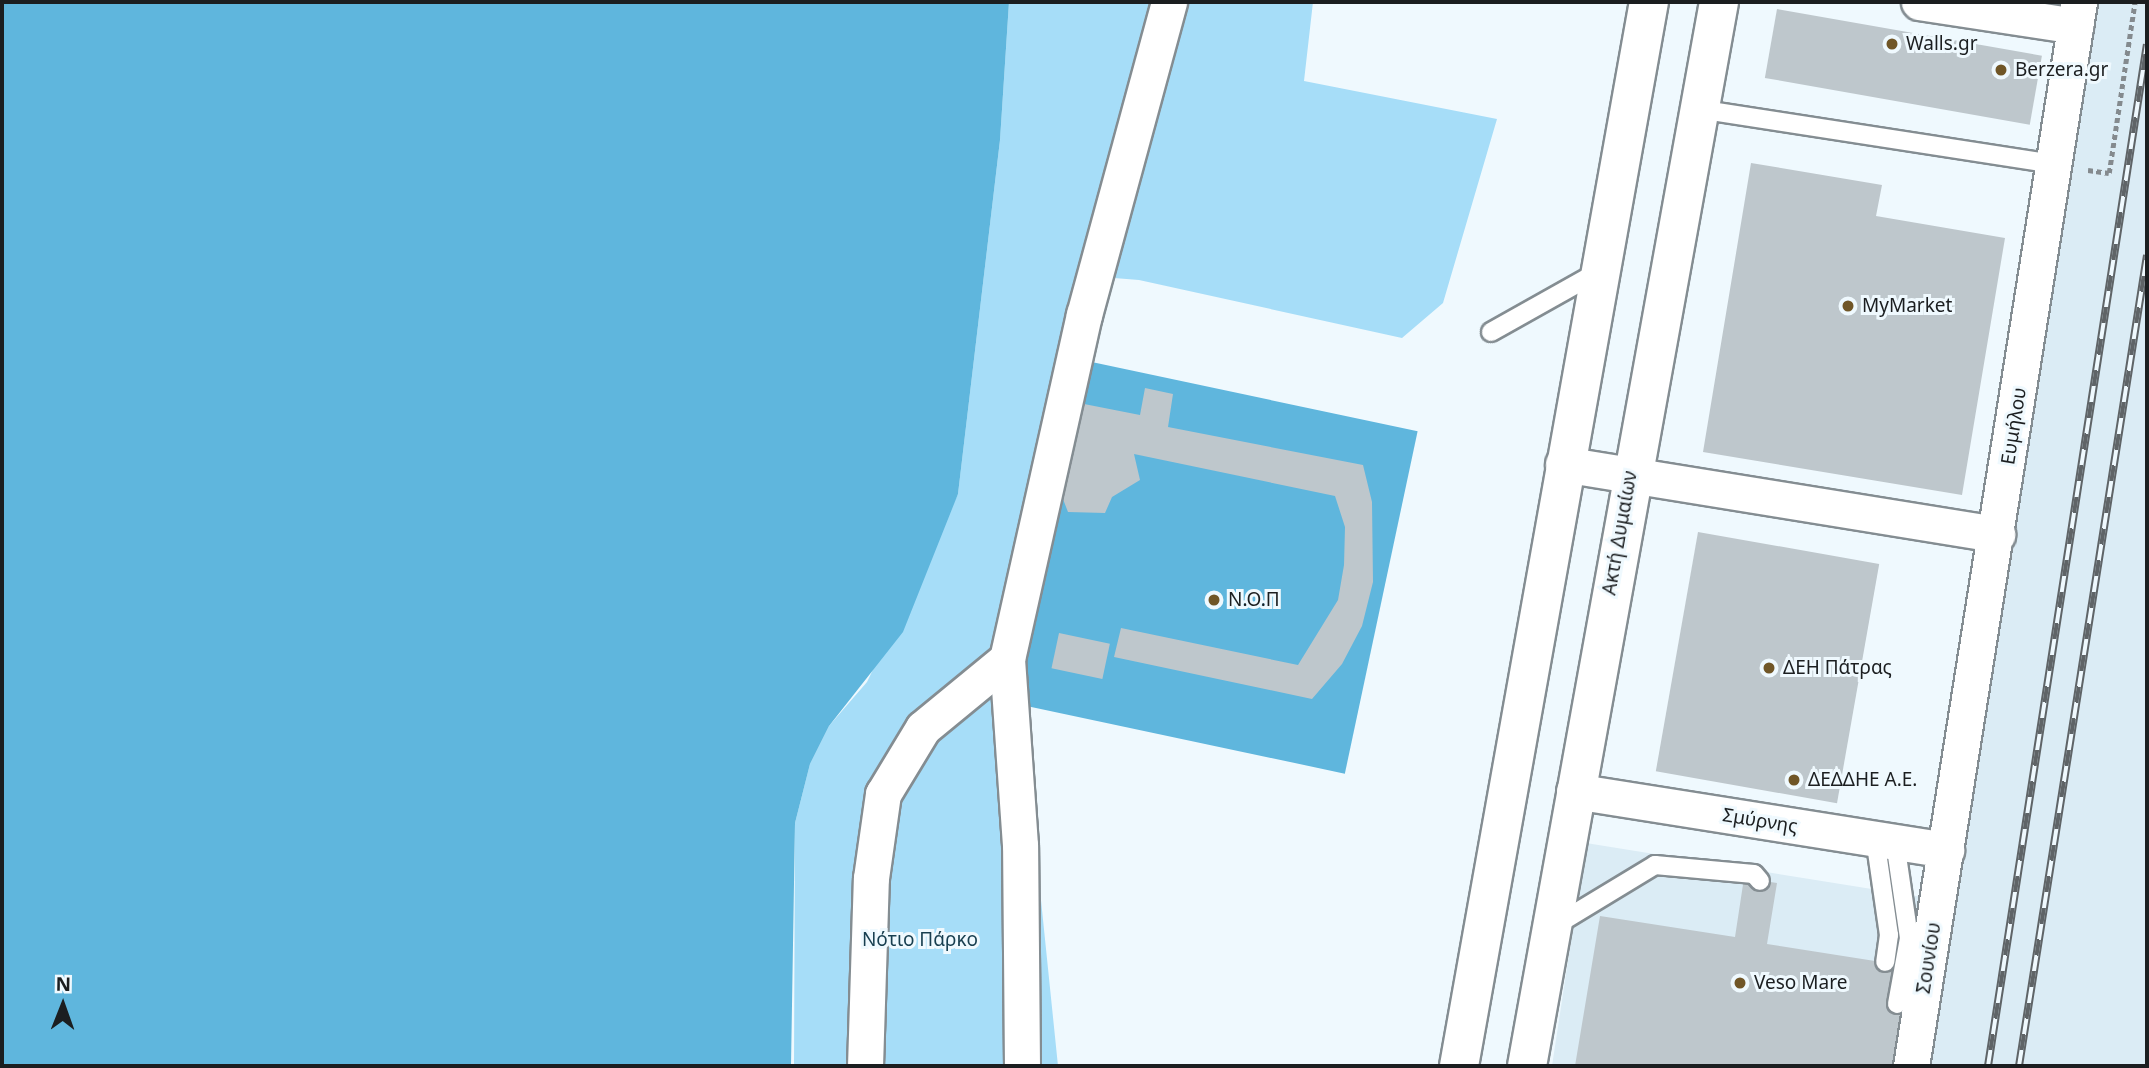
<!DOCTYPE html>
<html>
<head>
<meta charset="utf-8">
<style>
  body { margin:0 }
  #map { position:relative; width:2149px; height:1068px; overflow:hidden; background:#eff9fe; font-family:"Noto Sans",sans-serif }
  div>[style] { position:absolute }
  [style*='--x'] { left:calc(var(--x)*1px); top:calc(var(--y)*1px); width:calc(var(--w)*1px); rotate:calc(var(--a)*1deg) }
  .built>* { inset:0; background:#dbecf5 }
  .green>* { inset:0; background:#a6ddf8 }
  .water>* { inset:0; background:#5fb6dd; transform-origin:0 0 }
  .building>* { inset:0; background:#bec7cc; transform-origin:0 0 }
  .path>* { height:4.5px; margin-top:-2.25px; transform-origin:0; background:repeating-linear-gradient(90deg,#848a8e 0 5px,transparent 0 8.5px) }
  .roads { filter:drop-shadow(2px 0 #848d92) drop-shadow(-2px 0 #848d92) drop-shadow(0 2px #848d92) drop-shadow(0 -2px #848d92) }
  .lane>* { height:18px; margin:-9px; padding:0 9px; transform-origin:9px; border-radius:9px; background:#fff }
  .street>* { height:35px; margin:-17.5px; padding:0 17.5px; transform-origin:17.5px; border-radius:17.5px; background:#fff }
  .primary>* { height:38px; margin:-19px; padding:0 19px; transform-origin:19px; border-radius:19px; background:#fff }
  .rail>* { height:8px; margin-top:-4px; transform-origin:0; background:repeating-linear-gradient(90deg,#eff9fe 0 16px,#5f6467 0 32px); box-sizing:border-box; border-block:2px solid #5f6467 }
  .dots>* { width:19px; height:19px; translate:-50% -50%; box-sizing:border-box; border:4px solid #eff9fe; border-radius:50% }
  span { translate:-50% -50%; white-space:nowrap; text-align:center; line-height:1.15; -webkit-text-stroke:6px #eff9fe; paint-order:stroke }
  .poi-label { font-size:19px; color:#1b1e20 }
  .left { translate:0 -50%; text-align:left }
  .street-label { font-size:19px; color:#1b1e20 }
  .park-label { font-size:19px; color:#183f50 }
  .frame { position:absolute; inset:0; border:4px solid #1b1e20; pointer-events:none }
  .north { position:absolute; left:28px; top:970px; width:70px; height:70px; -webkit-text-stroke:5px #eff9fe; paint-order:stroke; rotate:1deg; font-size:19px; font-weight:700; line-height:28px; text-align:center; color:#1b1e20 }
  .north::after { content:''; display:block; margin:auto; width:24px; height:32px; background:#1b1e20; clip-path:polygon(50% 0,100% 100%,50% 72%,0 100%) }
</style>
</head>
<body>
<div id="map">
  <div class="built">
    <i style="clip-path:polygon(2091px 2px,2147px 2px,2147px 1066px,1919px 1066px)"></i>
    <i style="clip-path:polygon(1586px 843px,1928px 898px,1901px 1066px,1552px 1066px)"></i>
  </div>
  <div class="green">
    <i style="clip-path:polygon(1009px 2px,1313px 2px,1304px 81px,1497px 119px,1443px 303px,1402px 338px,1139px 280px,1089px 276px,1087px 361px,1021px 705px,1058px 1066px,794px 1066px,795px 823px,810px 764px,829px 726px,867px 682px,958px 494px,1000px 140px)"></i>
  </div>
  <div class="water">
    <i style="clip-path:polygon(2px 2px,1009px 2px,1000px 140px,958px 494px,903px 632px,829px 726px,810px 764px,795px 823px,791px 1066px,2px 1066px)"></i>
    <i style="left:1087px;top:361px;width:338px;height:350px;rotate:12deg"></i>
  </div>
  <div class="building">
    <i style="left:1777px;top:9px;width:269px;height:70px;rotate:10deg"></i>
    <i style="clip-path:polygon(1751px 163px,1882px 185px,1876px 216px,2005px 238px,1962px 495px,1703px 452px)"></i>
    <i style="clip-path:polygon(1145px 388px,1173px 394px,1168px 427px,1363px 465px,1372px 502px,1373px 582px,1362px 626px,1342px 664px,1312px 699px,1114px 657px,1121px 628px,1298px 665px,1338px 600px,1344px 565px,1345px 527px,1335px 496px,1134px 454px,1140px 480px,1112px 497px,1105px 513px,1068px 512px,1061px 494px,1079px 403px,1140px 415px)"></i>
    <i style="left:1698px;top:532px;width:184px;height:243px;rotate:10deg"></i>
    <i style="left:1059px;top:633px;width:52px;height:36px;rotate:12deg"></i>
    <i style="clip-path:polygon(1744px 878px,1777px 883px,1767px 944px,1894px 964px,1888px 1003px,1904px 1006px,1893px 1066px,1575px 1066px,1600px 916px,1735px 937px)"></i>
  </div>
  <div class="path">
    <i style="--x:2088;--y:170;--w:21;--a:8"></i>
    <i style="--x:2109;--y:173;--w:173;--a:-81.4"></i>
  </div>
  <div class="roads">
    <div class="lane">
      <i style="--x:1698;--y:109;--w:360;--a:8.8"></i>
      <i style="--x:1491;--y:332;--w:123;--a:-29.3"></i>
      <i style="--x:1875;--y:838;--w:98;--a:81.8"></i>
      <i style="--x:1889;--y:935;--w:27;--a:98"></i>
      <i style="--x:1895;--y:842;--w:97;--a:81.7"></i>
      <i style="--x:1909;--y:938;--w:67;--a:100.3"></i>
      <i style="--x:1556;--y:925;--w:116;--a:-31.2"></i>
      <i style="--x:1655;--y:865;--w:99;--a:5.2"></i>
      <i style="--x:1754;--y:874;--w:9;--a:49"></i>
    </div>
    <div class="street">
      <i style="--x:1919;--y:2;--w:158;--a:8.7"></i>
      <i style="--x:1563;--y:464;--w:440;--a:9.2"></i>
      <i style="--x:1574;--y:791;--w:377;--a:9"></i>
      <i style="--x:865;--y:1066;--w:188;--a:-88.2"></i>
      <i style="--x:871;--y:878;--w:85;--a:-81.9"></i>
      <i style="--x:883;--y:794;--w:77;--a:-58.8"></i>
      <i style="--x:923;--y:728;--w:109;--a:-39.4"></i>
      <i style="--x:1022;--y:1066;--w:221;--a:-90.5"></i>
      <i style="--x:1020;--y:845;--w:186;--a:-94"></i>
      <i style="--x:1007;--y:659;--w:353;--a:-77.4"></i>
      <i style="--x:1084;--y:315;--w:324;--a:-74.8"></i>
      <i style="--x:1911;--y:1066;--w:1077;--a:-81.03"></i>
    </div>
    <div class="primary">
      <i style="--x:1459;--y:1066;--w:1081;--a:-79.88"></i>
      <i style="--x:1527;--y:1066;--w:1081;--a:-79.77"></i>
    </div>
  </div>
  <div class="rail">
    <i style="--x:1988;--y:1066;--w:1034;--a:-81.16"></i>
    <i style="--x:2019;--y:1066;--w:821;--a:-81.03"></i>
  </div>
  <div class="dots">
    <i style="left:1892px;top:44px;background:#705627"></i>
    <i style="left:2001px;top:70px;background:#705627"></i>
    <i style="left:1848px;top:306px;background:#705627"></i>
    <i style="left:1214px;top:600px;background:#705627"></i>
    <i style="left:1769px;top:668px;background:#705627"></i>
    <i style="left:1794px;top:780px;background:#705627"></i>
    <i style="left:1740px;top:983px;background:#705627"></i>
  </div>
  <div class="poi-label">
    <span class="left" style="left:1906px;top:44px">Walls.gr</span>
    <span class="left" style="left:2015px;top:70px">Berzera.gr</span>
    <span class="left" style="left:1862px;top:306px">MyMarket</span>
    <span class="left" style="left:1228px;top:600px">Ν.Ο.Π</span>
    <span class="left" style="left:1783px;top:668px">ΔΕΗ Πάτρας</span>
    <span class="left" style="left:1808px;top:780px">ΔΕΔΔΗΕ Α.Ε.</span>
    <span class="left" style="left:1754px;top:983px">Veso Mare</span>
  </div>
  <div class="street-label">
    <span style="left:2014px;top:426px;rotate:-81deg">Ευμήλου</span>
    <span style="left:1620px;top:533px;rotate:-80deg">Ακτή Δυμαίων</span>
    <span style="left:1760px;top:821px;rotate:9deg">Σμύρνης</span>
    <span style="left:1929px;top:958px;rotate:-81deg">Σουνίου</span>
  </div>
  <div class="park-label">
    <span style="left:920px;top:940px">Νότιο Πάρκο</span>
  </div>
  <div class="frame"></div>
  <div class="north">N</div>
</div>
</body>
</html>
